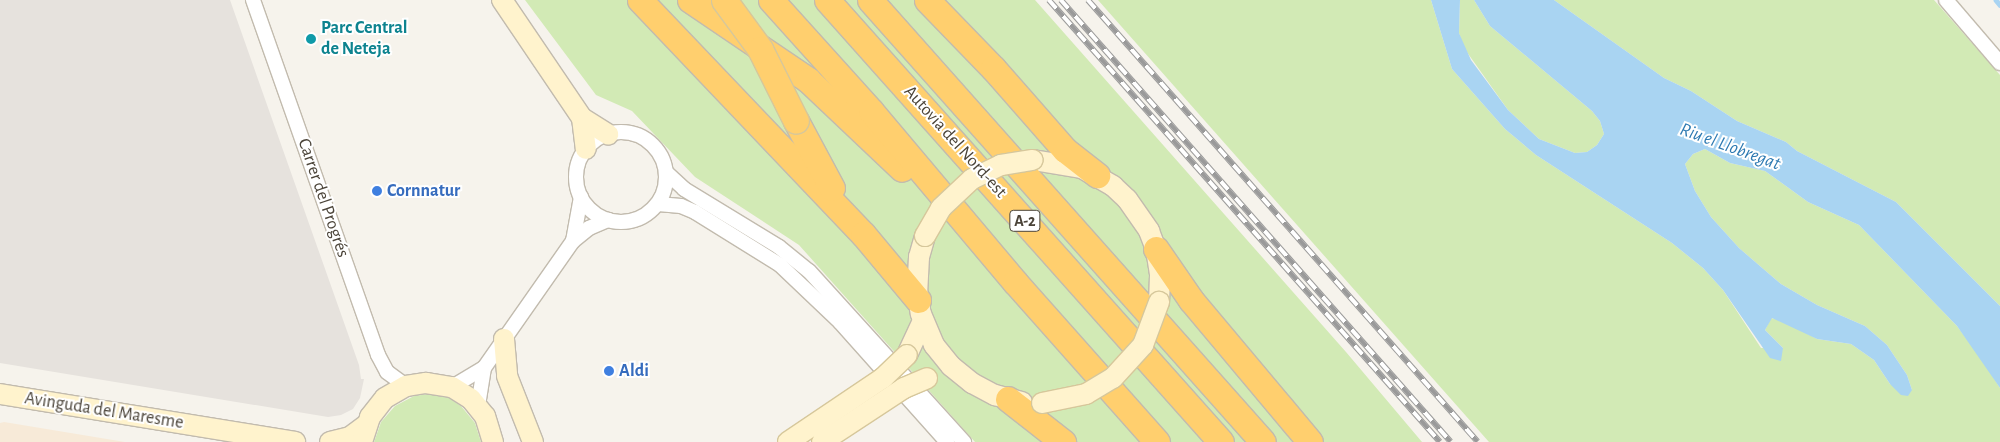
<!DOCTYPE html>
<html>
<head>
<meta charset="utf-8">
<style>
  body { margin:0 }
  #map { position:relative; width:2000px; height:442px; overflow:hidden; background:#f6f3ec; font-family:"Alegreya Sans",sans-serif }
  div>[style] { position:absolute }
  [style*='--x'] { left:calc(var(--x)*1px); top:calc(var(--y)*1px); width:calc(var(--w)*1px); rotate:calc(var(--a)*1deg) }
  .commercial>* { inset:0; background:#f7ead8 }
  .industrial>* { inset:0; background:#e6e2dd }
  .green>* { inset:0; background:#d2eab5 }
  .water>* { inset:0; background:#a9d4f2 }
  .stream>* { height:4.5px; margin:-2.25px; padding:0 2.25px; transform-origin:2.25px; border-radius:2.25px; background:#a9d4f2 }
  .roads { filter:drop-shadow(1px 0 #c2bbae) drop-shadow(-1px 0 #c2bbae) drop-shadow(0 1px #c2bbae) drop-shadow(0 -1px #c2bbae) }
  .street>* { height:14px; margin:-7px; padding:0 7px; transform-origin:7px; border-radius:7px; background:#fff }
  .street>.ring { margin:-7px; padding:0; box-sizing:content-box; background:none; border:14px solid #fff; border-radius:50% }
  .secondary>* { height:20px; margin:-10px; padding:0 10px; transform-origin:10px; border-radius:10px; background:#fff3cd }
  .highway>* { height:25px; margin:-12.5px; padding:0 12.5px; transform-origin:12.5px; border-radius:12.5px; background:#ffcf6e }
  .rail>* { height:5.5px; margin-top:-2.75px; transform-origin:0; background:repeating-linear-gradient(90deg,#fff 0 11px,#9a9a9a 0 22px); box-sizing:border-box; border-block:1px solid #9a9a9a }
  .bridges { filter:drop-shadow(1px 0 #d6c79b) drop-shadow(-1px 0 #d6c79b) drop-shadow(0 1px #d6c79b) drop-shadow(0 -1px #d6c79b) }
  .secondary-bridge>* { height:20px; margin:-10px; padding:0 10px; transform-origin:10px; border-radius:10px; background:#fff3cd }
  .highway-bridge>* { height:25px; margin:-12.5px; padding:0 12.5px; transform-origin:12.5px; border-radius:12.5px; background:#ffcf6e }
  .dots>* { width:14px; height:14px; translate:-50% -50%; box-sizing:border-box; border:2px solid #fff; border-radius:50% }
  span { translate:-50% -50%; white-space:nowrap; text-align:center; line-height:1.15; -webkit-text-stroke:4px #fff; paint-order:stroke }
  .shield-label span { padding:1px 4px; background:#fff; border:1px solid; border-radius:4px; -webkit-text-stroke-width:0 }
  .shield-label { font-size:16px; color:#4b4439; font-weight:700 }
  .culture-label { font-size:18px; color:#0d838f; font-weight:700 }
  .left { translate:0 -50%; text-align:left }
  .street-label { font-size:18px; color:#4b4439 }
  .shop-label { font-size:18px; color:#366cbe; font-weight:700 }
  .water-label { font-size:19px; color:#2e7ab2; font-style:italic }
</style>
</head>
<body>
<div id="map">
  <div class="commercial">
    <i style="clip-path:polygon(4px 422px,125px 442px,0 442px,0 423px)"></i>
  </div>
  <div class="industrial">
    <i style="clip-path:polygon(0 0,230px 0,359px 365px,361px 379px,364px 379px,360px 398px,353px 409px,341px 415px,328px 417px,0 363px)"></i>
  </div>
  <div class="green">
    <i style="clip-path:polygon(525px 0,1035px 0,1346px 352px,1422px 442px,975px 442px,799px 245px,695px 177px,632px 111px,596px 95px)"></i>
    <i style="clip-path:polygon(1098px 0,1431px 0,1452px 69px,1505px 129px,1536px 155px,1672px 243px,1703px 268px,1723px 290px,1761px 348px,1783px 348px,1765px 330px,1771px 318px,1784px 321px,1817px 339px,1851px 344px,1874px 360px,1890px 384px,1912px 390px,1907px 375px,1887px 345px,1865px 326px,1817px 305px,1781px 284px,1739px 248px,1711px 217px,1695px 191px,1685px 164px,1693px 154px,1705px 149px,1730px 163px,1765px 171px,1808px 202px,1859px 225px,1957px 326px,1981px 358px,2000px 388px,2000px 442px,1489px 442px)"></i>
    <i style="clip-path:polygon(1460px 0,1474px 0,1490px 26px,1592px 111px,1600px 121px,1604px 134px,1597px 145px,1587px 152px,1575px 153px,1539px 139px,1508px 110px,1464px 48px,1459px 33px)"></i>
    <i style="clip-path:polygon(1554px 0,1934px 0,2000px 75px,2000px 306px,1896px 202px,1797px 151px,1786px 142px,1737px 121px,1691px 91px,1664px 78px)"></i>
    <i style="clip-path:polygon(428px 394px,449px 398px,461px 406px,475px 423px,481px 442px,374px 442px,381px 422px,395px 406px,414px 396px)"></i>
  </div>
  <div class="water">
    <i style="clip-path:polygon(1431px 0,1460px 0,1459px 33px,1471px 60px,1508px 110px,1539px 139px,1575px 153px,1587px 152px,1597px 145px,1604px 134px,1600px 121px,1592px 111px,1490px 26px,1474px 0,1554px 0,1664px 78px,1691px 91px,1737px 121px,1786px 142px,1797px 151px,1896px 202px,2000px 306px,2000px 388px,1957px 326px,1859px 225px,1808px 202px,1765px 171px,1730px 163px,1705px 149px,1693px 154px,1685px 164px,1695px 191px,1711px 217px,1739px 248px,1781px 284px,1817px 305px,1865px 326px,1887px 345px,1907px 375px,1912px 390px,1908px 396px,1901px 395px,1890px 384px,1874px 360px,1851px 344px,1817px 339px,1772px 318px,1765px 330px,1783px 348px,1781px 361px,1770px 358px,1723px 290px,1703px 268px,1672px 243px,1536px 155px,1505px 129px,1452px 69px)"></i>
  </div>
  <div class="stream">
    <i style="--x:1996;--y:0;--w:6;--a:51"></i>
  </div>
  <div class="roads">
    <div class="street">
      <i style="--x:253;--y:0;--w:376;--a:70.6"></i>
      <i style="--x:378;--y:355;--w:19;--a:62"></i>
      <i style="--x:387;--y:372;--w:24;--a:36"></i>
      <i style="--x:1946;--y:0;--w:83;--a:49.4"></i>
      <i class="ring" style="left:576px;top:132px;width:76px;height:76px"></i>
      <i style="--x:667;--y:173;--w:23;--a:43"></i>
      <i style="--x:684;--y:189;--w:111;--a:31.4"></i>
      <i style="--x:779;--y:247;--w:38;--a:39"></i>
      <i style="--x:809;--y:271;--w:231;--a:47.8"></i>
      <i style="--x:658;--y:204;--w:23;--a:5"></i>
      <i style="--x:681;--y:206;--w:15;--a:23"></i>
      <i style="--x:695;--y:212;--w:100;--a:31.9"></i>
      <i style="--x:780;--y:265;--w:83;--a:43.5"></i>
      <i style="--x:840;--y:322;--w:161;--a:48.3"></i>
      <i style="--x:573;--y:241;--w:45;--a:-79.7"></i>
      <i style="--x:484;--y:368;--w:155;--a:-55"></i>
      <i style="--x:573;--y:241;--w:21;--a:-39"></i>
      <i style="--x:589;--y:228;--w:21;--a:-23"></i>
      <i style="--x:452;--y:387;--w:37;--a:-31"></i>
      <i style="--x:484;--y:368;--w:39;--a:99"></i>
    </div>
    <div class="secondary">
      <i style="--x:502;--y:0;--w:143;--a:55.9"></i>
      <i style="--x:582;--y:118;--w:31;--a:32"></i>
      <i style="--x:582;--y:118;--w:31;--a:83"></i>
      <i style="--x:1033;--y:160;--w:50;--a:9.3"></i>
      <i style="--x:1082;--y:168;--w:36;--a:30"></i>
      <i style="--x:1113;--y:186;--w:19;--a:43"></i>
      <i style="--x:1127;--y:199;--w:39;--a:55"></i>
      <i style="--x:1149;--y:231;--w:19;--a:69"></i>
      <i style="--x:1156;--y:249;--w:26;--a:81"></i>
      <i style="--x:1160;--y:275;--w:27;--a:92"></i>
      <i style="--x:925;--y:236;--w:22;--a:106"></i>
      <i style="--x:919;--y:257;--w:33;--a:93"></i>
      <i style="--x:917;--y:290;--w:24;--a:81"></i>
      <i style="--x:921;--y:314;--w:34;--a:67"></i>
      <i style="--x:934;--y:345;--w:27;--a:51"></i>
      <i style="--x:951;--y:366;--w:27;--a:39"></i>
      <i style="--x:972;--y:383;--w:26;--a:28"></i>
      <i style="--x:995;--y:395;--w:28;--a:15"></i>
      <i style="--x:504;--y:339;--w:37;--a:85"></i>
      <i style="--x:507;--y:376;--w:71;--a:68.5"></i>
      <i style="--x:907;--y:355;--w:38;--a:-65"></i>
      <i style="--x:0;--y:394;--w:299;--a:9.2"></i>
      <i style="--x:330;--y:442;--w:21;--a:-14"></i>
      <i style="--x:350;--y:437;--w:21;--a:-37"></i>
      <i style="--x:362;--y:442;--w:26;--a:-72"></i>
      <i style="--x:370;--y:417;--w:24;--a:-52"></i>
      <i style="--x:385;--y:398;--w:24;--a:-30"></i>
      <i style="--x:406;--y:386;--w:20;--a:-9"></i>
      <i style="--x:426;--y:383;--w:26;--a:9"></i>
      <i style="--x:452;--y:387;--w:22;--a:32"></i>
      <i style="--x:471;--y:399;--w:22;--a:51"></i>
      <i style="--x:485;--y:416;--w:27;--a:73"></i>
    </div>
    <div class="highway">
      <i style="--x:640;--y:0;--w:323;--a:46.4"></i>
      <i style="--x:863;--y:234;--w:86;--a:50.2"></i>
      <i style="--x:690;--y:0;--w:143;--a:34.1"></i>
      <i style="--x:808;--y:80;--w:129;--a:43.4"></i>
      <i style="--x:771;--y:0;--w:149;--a:48"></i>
      <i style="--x:871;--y:111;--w:224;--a:49.9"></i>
      <i style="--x:1015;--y:282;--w:214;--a:48.4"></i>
      <i style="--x:827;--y:0;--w:592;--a:48.29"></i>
      <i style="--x:870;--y:0;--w:591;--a:48.36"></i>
      <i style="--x:927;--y:0;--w:95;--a:45.9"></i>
      <i style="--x:993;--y:68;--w:109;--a:48.7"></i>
      <i style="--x:1065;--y:150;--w:41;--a:38"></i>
      <i style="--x:796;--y:121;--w:76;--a:61.8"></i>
      <i style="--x:1156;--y:249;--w:62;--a:55.5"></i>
      <i style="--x:1191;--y:300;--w:185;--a:50"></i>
      <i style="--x:1008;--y:399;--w:70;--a:38"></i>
    </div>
  </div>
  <div class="rail">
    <i style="--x:1049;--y:0;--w:590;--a:48.5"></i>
    <i style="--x:1061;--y:0;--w:589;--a:48.58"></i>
    <i style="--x:1088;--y:0;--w:589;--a:48.58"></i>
  </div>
  <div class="bridges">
    <div class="secondary-bridge">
      <i style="--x:925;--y:236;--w:32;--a:-60"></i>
      <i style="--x:941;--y:208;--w:42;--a:-43.1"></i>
      <i style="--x:972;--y:179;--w:32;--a:-26"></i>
      <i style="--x:1001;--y:165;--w:32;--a:-9"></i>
      <i style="--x:1042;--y:403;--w:45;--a:-11.6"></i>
      <i style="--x:1086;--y:394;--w:31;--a:-31"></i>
      <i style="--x:1113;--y:378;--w:45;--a:-47.7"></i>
      <i style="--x:1143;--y:345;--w:46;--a:-69.6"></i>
      <i style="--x:788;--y:442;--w:115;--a:-34"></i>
      <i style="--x:883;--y:378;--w:33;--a:-44"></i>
      <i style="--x:822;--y:442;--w:98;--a:-33.4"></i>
      <i style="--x:904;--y:388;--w:25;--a:-23"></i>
    </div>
    <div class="highway-bridge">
      <i style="--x:724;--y:0;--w:61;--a:53.7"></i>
      <i style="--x:760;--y:49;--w:80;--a:63.4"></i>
    </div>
  </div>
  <div class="dots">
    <i style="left:311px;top:39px;background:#0f9aa8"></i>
    <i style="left:377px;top:191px;background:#3f7fe0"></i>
    <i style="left:609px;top:371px;background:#3f7fe0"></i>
  </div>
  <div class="shield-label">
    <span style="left:1025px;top:221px">A-2</span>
  </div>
  <div class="culture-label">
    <span class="left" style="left:321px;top:39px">Parc Central<br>de Neteja</span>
  </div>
  <div class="street-label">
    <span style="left:955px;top:142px;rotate:48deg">Autovia del Nord-est</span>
    <span style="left:323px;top:198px;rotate:71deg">Carrer del Progrés</span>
    <span style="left:104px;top:411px;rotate:9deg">Avinguda del Maresme</span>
  </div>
  <div class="shop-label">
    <span class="left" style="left:387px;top:191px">Cornnatur</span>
    <span class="left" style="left:619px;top:371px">Aldi</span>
  </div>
  <div class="water-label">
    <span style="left:1730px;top:147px;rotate:20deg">Riu el Llobregat</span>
  </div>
</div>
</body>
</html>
